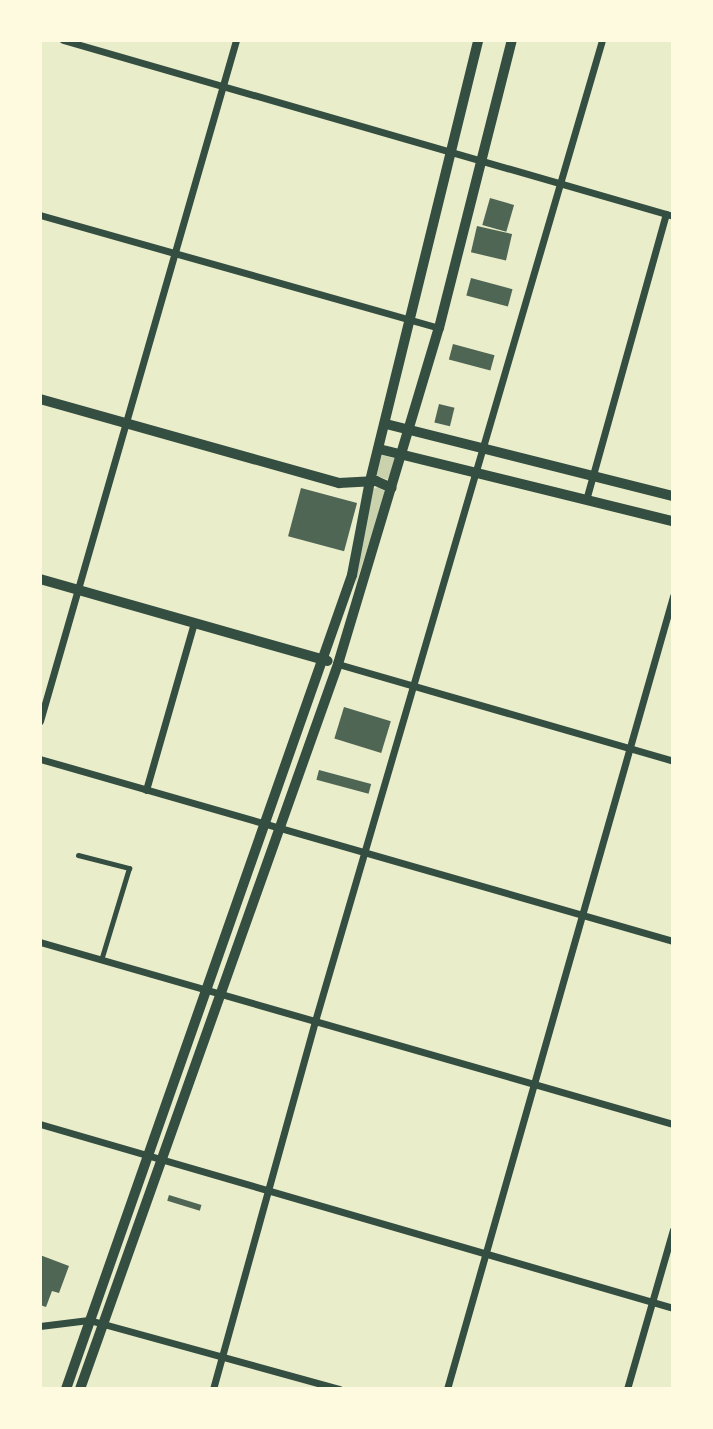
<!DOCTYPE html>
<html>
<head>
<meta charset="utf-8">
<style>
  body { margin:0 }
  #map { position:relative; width:713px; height:1429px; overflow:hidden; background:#e9edc9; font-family:"Libre Baskerville",serif }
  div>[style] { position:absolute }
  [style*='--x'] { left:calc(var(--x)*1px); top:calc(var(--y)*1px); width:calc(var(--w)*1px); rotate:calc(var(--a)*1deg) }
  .green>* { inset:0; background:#cad2ad; transform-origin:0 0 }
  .building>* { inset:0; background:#4f6655; transform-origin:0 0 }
  .pedestrian>* { height:5px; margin:-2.5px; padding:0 2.5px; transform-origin:2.5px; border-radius:2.5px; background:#344e41 }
  .minor>* { height:7px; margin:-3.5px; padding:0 3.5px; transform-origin:3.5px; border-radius:3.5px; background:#344e41 }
  .secondary>* { height:10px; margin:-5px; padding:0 5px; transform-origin:5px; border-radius:5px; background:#344e41 }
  span { translate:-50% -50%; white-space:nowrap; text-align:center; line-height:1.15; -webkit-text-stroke:6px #fefae0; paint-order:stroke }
  .frame { position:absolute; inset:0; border:42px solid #fefae0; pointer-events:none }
</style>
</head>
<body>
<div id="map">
  <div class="green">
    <i style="left:382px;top:455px;width:16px;height:22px;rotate:15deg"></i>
    <i style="clip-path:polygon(378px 487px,386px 492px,355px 586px,371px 490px)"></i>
  </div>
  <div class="building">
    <i style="left:490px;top:198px;width:25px;height:28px;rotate:16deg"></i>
    <i style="left:477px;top:226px;width:36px;height:27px;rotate:13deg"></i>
    <i style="left:471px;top:278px;width:43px;height:18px;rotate:15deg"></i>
    <i style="left:453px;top:344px;width:43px;height:16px;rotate:15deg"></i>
    <i style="left:439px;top:404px;width:16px;height:19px;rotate:14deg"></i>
    <i style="left:301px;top:488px;width:58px;height:50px;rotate:15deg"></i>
    <i style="left:344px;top:707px;width:49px;height:33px;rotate:17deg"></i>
    <i style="left:319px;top:770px;width:54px;height:10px;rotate:15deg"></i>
    <i style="left:169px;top:1195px;width:34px;height:6px;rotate:17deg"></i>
    <i style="clip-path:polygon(40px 1255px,69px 1266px,59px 1293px,52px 1291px,46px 1307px,40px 1305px)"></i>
  </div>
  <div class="pedestrian">
    <i style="--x:78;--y:855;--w:53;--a:14.3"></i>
    <i style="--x:129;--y:868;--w:96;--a:106.9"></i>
  </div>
  <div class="minor">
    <i style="--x:63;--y:40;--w:635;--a:16.09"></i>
    <i style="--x:40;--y:215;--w:415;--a:15.8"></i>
    <i style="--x:586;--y:500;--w:297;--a:-74.4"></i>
    <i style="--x:338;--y:664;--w:349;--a:16.1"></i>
    <i style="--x:40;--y:721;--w:709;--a:-73.94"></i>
    <i style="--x:40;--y:759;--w:659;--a:16.04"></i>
    <i style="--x:146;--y:790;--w:174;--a:-74"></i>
    <i style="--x:40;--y:942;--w:659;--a:16.04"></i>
    <i style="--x:40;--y:1124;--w:659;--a:16.21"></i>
    <i style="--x:40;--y:1326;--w:49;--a:-7"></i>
    <i style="--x:89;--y:1320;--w:260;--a:15.4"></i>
    <i style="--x:213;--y:1389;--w:382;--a:-74.5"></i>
    <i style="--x:315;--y:1021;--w:1022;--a:-73.69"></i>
    <i style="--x:447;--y:1389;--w:825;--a:-74.09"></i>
    <i style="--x:627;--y:1389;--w:166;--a:-73.9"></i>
  </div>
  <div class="secondary">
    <i style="--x:40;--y:399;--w:311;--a:15.7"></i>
    <i style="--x:339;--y:483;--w:37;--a:-3"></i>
    <i style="--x:376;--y:481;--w:17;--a:24"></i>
    <i style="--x:386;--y:424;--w:296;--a:14.1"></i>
    <i style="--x:379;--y:449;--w:303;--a:13.8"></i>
    <i style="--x:40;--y:579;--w:299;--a:15.9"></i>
    <i style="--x:66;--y:1389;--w:863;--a:-70.64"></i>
    <i style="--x:352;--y:575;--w:96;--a:-79.2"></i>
    <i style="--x:370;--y:481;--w:454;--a:-76.2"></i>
    <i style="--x:80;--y:1389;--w:770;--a:-70.41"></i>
    <i style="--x:338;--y:664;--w:351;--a:-73.3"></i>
    <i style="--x:439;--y:328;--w:297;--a:-75.8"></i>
  </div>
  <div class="frame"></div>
</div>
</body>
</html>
